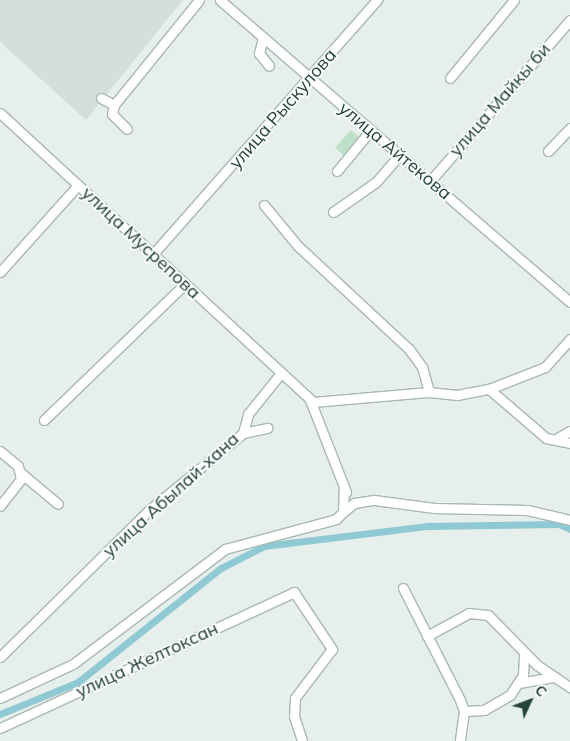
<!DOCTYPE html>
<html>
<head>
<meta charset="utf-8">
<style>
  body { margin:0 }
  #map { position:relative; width:570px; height:741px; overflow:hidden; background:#e6efeb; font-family:Mulish,sans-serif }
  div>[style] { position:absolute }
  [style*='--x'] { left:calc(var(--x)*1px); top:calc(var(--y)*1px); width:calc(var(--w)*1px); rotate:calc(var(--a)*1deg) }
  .built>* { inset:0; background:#d4dfda }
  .green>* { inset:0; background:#bfe0c8; transform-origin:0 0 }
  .canal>* { height:7px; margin:-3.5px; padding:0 3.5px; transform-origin:3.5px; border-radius:3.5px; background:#8ec9d4 }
  .roads { filter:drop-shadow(1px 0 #a8b8b2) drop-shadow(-1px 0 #a8b8b2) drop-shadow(0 1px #a8b8b2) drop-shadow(0 -1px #a8b8b2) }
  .minor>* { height:9px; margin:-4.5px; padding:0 4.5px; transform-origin:4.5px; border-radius:4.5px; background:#fff }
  span { translate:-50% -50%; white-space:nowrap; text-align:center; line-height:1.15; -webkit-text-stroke:4px #f7fbf9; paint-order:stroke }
  .street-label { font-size:18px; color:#24423a }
  .north { position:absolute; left:505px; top:676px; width:50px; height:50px; -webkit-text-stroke:4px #f7fbf9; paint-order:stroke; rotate:47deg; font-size:14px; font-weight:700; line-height:20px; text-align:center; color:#24423a }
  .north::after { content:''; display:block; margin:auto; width:18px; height:22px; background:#24423a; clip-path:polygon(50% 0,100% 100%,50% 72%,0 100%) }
</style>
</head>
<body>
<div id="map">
  <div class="built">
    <i style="clip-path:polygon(0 0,183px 0,86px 120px,0 42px)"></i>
  </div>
  <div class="green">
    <i style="left:351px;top:130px;width:12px;height:24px;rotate:42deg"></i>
  </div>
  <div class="canal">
    <i style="--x:0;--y:714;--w:84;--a:-22.3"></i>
    <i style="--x:78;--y:682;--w:183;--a:-38.6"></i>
    <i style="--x:221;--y:568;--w:48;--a:-27.1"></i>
    <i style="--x:264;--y:546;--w:165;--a:-7"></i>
    <i style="--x:428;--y:526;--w:131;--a:-0.9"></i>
    <i style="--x:559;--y:524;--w:12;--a:24"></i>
  </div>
  <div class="roads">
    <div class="minor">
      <i style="--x:220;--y:0;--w:462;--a:40.8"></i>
      <i style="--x:263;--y:38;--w:16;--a:105"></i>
      <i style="--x:259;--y:53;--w:16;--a:52"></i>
      <i style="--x:450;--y:78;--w:101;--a:-50.6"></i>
      <i style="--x:101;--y:98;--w:15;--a:28"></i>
      <i style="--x:114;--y:105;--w:135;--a:-51"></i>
      <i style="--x:114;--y:105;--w:9;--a:103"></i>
      <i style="--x:112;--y:114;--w:21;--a:45"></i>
      <i style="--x:0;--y:113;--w:426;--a:42.7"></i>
      <i style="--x:313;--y:402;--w:116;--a:-4.9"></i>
      <i style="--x:429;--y:392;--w:28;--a:6"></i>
      <i style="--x:457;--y:395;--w:33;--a:-11"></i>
      <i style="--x:489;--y:389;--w:60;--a:-21.4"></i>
      <i style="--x:545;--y:367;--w:38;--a:-48"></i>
      <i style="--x:548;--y:151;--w:32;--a:-46"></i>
      <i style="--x:337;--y:171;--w:52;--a:-50.5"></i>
      <i style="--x:431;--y:180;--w:212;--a:-49"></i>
      <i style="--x:264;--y:205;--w:53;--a:50.3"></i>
      <i style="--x:298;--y:246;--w:151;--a:42.9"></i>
      <i style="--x:409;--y:349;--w:22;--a:54"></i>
      <i style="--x:422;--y:367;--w:26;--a:74"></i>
      <i style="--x:333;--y:212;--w:52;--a:-34.9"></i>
      <i style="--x:376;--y:182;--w:37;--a:-49"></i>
      <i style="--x:153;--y:254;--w:339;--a:-48.6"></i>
      <i style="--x:0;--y:272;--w:117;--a:-48.1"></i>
      <i style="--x:489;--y:389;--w:75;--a:40.7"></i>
      <i style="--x:546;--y:438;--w:25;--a:12"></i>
      <i style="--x:310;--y:400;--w:99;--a:68.6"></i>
      <i style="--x:44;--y:420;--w:196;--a:-44"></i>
      <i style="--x:243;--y:433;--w:25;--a:-12"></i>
      <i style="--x:556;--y:439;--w:16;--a:-30"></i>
      <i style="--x:0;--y:451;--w:23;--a:40"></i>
      <i style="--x:18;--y:466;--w:13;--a:77"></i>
      <i style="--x:21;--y:479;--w:34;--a:128"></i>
      <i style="--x:21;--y:473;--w:48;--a:40"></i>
      <i style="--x:343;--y:512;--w:14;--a:-39"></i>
      <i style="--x:354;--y:503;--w:20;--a:-9"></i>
      <i style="--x:374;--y:500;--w:61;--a:7.6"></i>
      <i style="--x:434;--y:508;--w:93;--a:1.2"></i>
      <i style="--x:527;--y:510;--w:44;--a:13.1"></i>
      <i style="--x:403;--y:588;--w:126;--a:63"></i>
      <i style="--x:460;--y:700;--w:12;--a:70"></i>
      <i style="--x:464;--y:711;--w:30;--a:98"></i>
      <i style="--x:427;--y:636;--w:48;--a:-28.7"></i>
      <i style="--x:469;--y:613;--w:19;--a:6"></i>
      <i style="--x:488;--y:615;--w:70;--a:45.6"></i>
      <i style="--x:537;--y:665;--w:40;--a:34"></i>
      <i style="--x:0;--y:657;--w:209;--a:-44.6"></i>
      <i style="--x:149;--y:510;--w:122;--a:-39.3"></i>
      <i style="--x:243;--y:433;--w:20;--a:-75"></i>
      <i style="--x:248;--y:414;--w:53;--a:-51.2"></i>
      <i style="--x:519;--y:683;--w:36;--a:-10"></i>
      <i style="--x:0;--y:698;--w:81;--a:-25"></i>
      <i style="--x:73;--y:664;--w:191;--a:-37.1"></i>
      <i style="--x:225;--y:549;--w:115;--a:-15.1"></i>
      <i style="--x:336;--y:519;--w:10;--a:-45"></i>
      <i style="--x:343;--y:512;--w:23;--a:-88"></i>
      <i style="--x:464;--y:711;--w:20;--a:-3"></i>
      <i style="--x:484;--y:710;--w:30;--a:-30"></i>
      <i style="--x:510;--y:695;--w:24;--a:-57"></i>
      <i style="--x:523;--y:675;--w:22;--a:-87"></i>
      <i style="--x:0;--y:728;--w:324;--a:-24.8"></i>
      <i style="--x:294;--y:592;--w:69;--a:56.3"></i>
      <i style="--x:332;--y:649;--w:61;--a:127.1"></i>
      <i style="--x:295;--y:698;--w:18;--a:93"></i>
      <i style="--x:294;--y:716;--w:26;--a:72"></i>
    </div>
  </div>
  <div class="street-label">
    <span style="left:500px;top:100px;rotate:-49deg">улица Майкы би</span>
    <span style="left:283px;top:109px;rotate:-49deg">улица Рыскулова</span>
    <span style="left:395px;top:151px;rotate:40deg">улица Айтекова</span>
    <span style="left:141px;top:243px;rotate:43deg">улица Мусрепова</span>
    <span style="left:171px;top:495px;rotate:-42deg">улица Абылай-хана</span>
    <span style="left:147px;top:660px;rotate:-25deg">улица Желтоксан</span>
  </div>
  <div class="north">С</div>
</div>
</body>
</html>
